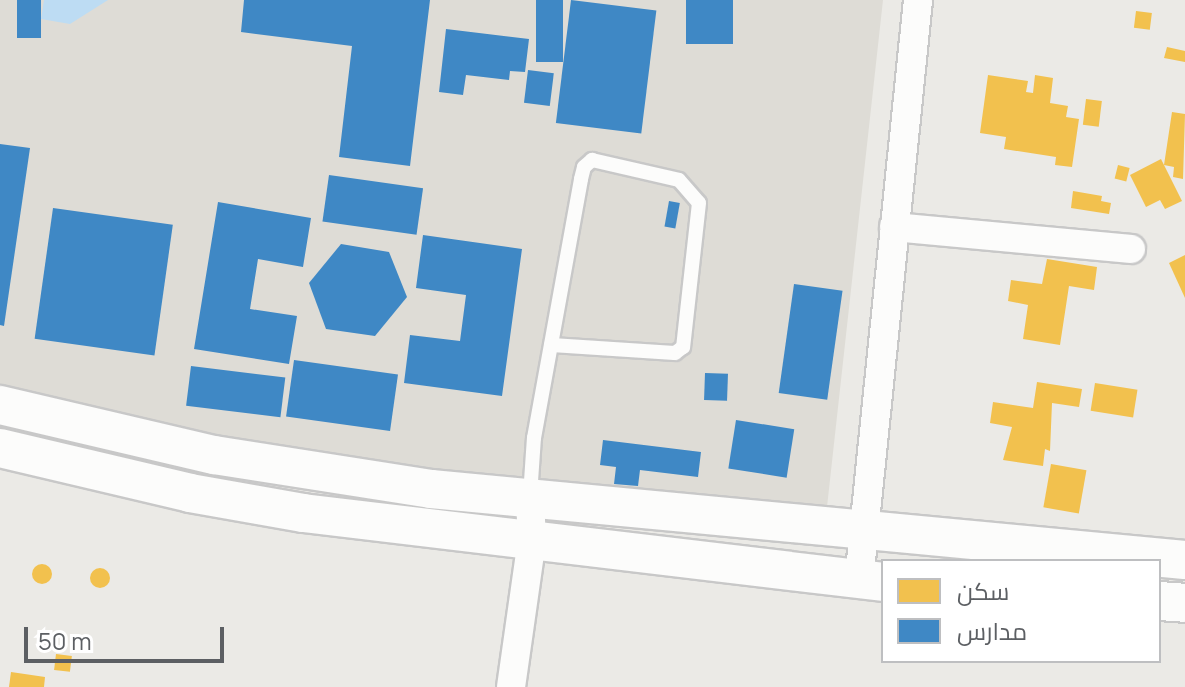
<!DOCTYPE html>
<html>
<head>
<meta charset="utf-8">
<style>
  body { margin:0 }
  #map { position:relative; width:1185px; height:687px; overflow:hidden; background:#ebeae6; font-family:Manrope,Cairo,sans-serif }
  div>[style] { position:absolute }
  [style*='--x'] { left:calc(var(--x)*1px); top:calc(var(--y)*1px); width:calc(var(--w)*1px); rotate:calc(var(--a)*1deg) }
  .education>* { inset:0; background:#dedcd6 }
  .water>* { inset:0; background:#bddcf3 }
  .homes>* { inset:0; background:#f2c14e; transform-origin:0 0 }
  .round { border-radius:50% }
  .schools>* { inset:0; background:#3f88c5; transform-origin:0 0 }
  .roads { filter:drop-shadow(2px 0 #c8c8c8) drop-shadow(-2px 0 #c8c8c8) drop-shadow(0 2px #c8c8c8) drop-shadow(0 -2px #c8c8c8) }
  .lane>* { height:14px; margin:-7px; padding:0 7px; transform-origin:7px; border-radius:7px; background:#fcfcfb }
  .street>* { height:28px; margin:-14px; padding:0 14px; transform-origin:14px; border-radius:14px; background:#fcfcfb }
  .secondary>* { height:38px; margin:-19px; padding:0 19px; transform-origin:19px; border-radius:19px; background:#fcfcfb }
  span { translate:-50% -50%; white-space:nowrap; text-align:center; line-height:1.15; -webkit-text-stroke:8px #fff; paint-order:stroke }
  .legend { position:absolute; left:881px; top:559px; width:280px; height:104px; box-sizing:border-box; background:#fff; border:2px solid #bebfc1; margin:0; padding:10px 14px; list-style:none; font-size:24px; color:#5c5f63 }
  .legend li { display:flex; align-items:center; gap:16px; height:40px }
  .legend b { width:40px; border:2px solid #bebfc1 }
  .scale { position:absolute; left:24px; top:627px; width:200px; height:36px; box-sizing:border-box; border:4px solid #5c5f63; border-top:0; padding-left:10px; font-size:24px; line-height:28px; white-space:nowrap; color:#5c5f63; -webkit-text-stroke:6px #fff; paint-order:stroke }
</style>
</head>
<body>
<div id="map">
  <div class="education">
    <i style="clip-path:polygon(0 0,883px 0,826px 516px,524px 484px,97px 417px,0 391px)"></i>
  </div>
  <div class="water">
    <i style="clip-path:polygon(44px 0,108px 0,70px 24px,41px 19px)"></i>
  </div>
  <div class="homes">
    <i style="left:1136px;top:11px;width:16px;height:17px;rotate:7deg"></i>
    <i style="clip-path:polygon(1167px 47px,1185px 51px,1185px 62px,1164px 58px)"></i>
    <i style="clip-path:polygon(988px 75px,1028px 81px,1026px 92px,1033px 93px,1035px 75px,1053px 78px,1050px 103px,1068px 106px,1066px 117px,1079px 119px,1072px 167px,1055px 165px,1056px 157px,1004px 149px,1006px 137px,980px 133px)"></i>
    <i style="left:1086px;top:99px;width:16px;height:26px;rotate:7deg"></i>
    <i style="clip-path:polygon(1172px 112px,1185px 114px,1183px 179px,1173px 177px,1174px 167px,1164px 165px,1182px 201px,1165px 209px,1160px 200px,1146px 207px,1130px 175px,1161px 159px,1164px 165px)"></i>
    <i style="left:1118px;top:165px;width:12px;height:14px;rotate:14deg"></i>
    <i style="clip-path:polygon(1073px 191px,1102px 196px,1101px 201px,1111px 203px,1109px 214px,1071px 208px)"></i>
    <i style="clip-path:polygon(1185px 255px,1185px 298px,1169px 263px)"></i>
    <i style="clip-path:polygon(1047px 259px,1097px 267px,1094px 290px,1069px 286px,1060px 345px,1023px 339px,1028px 305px,1008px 301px,1011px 280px,1042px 284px)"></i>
    <i style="clip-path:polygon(1037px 382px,1082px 389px,1079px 407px,1052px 403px,1050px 451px,1045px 449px,1043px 466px,1003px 460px,1012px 427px,990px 423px,993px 402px,1033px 408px)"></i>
    <i style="left:1095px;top:383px;width:43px;height:28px;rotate:9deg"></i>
    <i style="left:1051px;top:464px;width:36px;height:44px;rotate:10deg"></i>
    <i class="round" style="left:32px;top:564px;width:20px;height:20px"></i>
    <i class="round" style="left:90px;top:568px;width:20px;height:20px"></i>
    <i style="left:56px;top:654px;width:16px;height:16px;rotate:7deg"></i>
    <i style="clip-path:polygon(11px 672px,45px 677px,44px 687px,9px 687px)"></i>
  </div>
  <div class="schools">
    <i style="left:17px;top:0;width:24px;height:38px"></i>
    <i style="clip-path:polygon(244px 0,430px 0,410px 166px,339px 157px,352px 46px,241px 32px)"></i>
    <i style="left:536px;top:0;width:27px;height:62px"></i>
    <i style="left:571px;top:0;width:86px;height:124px;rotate:7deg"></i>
    <i style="left:686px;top:0;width:47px;height:44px"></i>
    <i style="clip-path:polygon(446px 29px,529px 39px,525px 72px,510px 71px,509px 80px,466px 75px,463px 95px,439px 92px)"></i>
    <i style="left:528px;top:70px;width:26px;height:33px;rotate:7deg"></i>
    <i style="clip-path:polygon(0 144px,30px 148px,4px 326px,0 325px)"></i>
    <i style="left:329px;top:175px;width:95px;height:47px;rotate:8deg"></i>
    <i style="left:669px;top:201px;width:11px;height:26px;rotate:10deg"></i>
    <i style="clip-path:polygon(218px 202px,311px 218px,303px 267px,258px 259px,250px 309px,297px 316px,289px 364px,194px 349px)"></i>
    <i style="left:53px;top:208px;width:121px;height:132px;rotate:8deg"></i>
    <i style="clip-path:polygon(423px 235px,522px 249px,502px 396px,404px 383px,410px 335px,460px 341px,466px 295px,416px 288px)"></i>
    <i style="clip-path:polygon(341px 244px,389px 252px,407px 297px,375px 336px,326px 329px,309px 283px)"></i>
    <i style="left:794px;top:284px;width:49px;height:110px;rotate:8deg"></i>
    <i style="left:294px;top:360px;width:105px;height:57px;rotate:8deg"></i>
    <i style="left:191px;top:366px;width:95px;height:40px;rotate:7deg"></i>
    <i style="left:705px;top:373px;width:23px;height:27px;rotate:2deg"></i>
    <i style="left:736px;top:420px;width:59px;height:49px;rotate:9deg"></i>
    <i style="clip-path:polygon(603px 440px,701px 452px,698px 477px,640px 470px,638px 486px,614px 484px,616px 467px,600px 465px)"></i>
  </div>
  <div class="roads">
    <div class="lane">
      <i style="--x:530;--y:496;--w:58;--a:-86.1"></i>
      <i style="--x:534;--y:438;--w:263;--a:-79.7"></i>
      <i style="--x:581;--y:179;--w:12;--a:-76"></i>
      <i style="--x:584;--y:167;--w:11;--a:-41"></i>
      <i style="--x:592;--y:160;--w:89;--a:12.9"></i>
      <i style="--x:679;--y:180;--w:30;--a:49"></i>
      <i style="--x:699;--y:203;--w:145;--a:96.3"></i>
      <i style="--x:683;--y:347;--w:10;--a:143"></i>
      <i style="--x:675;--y:353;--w:124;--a:-176.3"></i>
    </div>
    <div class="street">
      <i style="--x:894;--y:227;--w:238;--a:5.3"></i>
      <i style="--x:859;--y:580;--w:583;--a:-84.19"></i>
      <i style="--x:511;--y:687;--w:148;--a:-81.9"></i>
      <i style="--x:532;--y:540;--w:40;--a:-92.9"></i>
    </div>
    <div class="secondary">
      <i style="--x:0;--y:405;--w:220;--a:13.2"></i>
      <i style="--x:214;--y:455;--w:220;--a:8.9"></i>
      <i style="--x:431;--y:489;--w:757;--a:5.38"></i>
      <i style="--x:0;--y:448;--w:195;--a:13.3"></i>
      <i style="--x:190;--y:493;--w:115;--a:10"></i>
      <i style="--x:303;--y:513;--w:584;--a:6.78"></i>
      <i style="--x:1159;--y:601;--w:26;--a:4"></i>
    </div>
  </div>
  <ul class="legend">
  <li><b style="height:22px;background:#f2c14e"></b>سكن</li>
  <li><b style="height:22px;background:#3f88c5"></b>مدارس</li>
  </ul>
  <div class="scale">50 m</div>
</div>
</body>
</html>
